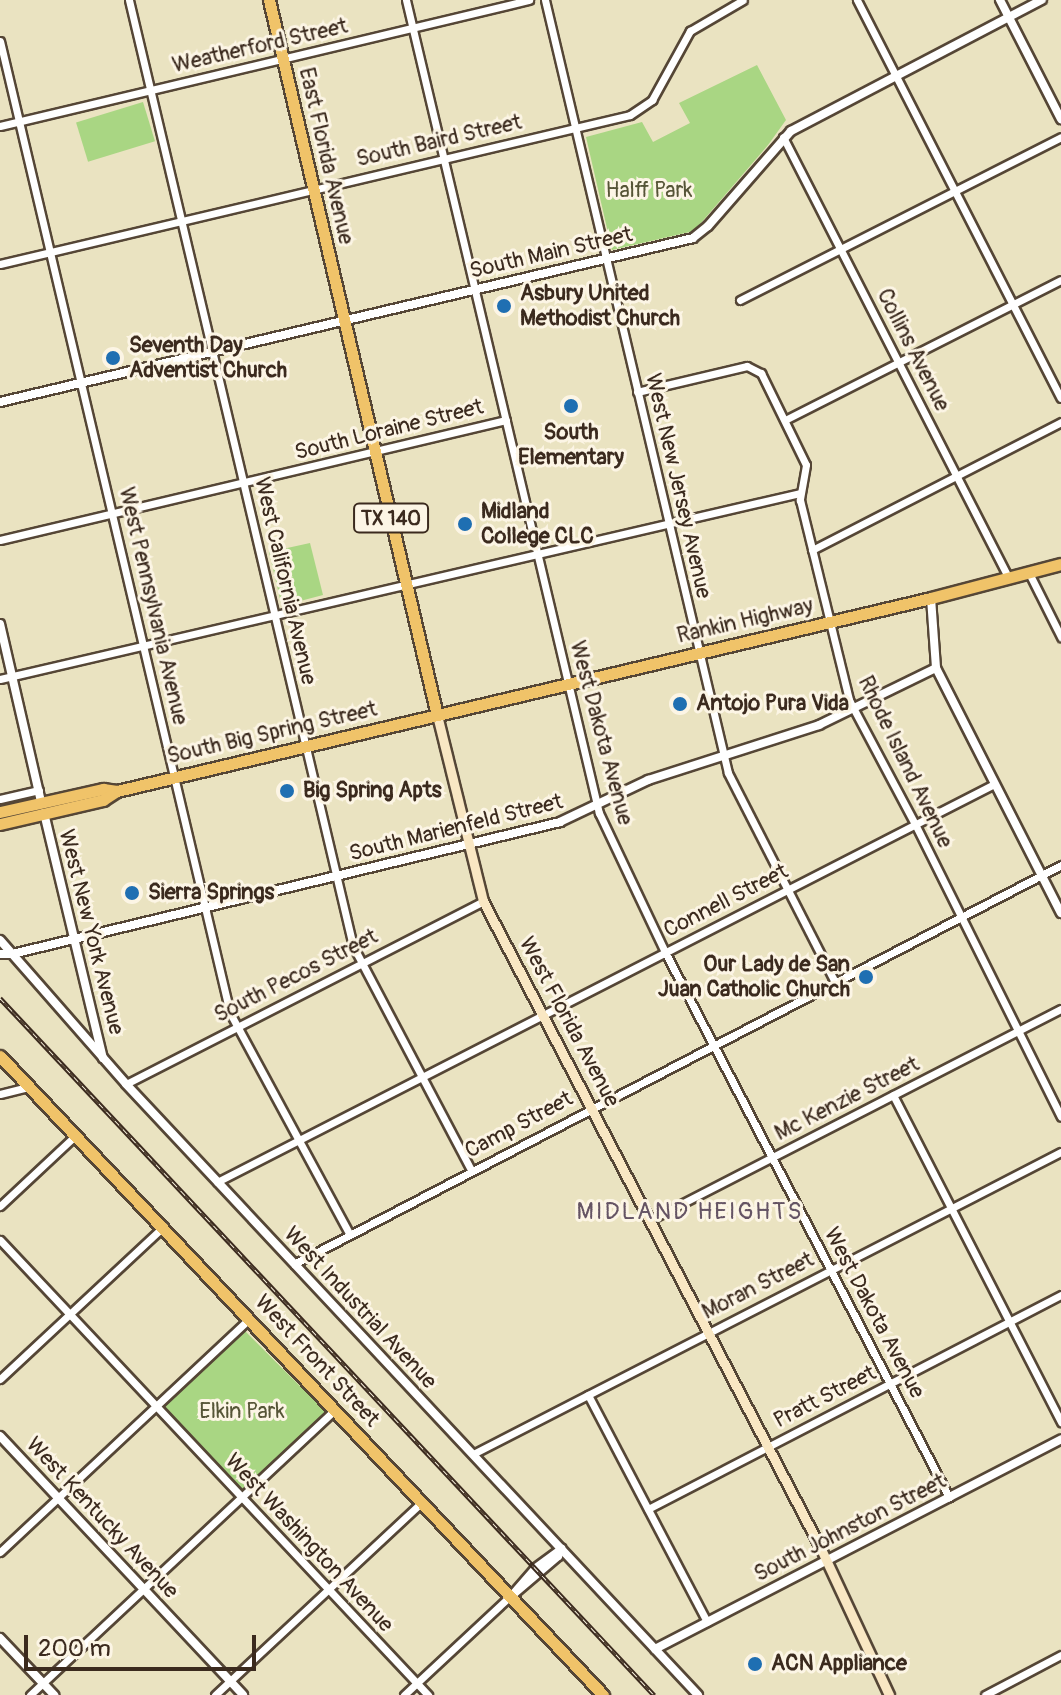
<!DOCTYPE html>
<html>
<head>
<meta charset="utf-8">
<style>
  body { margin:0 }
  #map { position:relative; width:1061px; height:1695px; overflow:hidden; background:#eae3c1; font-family:Pangolin,sans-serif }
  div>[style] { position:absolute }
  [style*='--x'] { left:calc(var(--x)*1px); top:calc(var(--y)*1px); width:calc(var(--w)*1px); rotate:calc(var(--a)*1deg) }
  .green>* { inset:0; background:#a9d683; transform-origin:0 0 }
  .roads { filter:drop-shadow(2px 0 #554636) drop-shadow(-2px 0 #554636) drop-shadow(0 2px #554636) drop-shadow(0 -2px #554636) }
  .minor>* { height:7px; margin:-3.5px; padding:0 3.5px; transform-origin:3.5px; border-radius:3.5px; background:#fff }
  .tertiary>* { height:8px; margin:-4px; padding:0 4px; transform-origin:4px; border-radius:4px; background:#fff }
  .secondary>* { height:9px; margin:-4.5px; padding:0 4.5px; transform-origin:4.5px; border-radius:4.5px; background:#f9e7c3 }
  .primary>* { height:11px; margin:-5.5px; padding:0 5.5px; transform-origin:5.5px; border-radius:5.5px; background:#f0c369 }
  .trunk>* { height:11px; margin:-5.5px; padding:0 5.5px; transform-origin:5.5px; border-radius:5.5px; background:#f0c369 }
  .rail>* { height:5px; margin-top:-2.5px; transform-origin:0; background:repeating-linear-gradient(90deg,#fcf5e5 0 6px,#3b2a1e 0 12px); box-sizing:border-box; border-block:2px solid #3b2a1e }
  .dots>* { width:22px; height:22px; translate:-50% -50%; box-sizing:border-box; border:4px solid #fcf5e5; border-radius:50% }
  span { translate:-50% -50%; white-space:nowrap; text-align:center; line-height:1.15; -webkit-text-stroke:6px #fcf5e5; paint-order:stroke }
  .shield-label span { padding:2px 6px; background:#fcf5e5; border:2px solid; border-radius:6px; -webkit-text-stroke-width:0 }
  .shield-label { font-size:20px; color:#3b2a1e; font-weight:700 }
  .street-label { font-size:22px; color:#3b2a1e }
  .park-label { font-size:22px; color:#565537 }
  .poi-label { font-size:22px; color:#3b2a1e; font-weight:700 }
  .left { translate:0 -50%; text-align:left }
  .right { translate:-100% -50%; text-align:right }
  .neighbourhood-label { font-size:24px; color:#655464; letter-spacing:2px }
  .scale { position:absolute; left:24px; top:1635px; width:232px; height:36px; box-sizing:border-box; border:4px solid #3b2a1e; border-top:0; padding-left:10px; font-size:24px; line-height:28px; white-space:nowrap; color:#3b2a1e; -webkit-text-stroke:6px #fcf5e5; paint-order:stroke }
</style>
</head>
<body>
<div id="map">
  <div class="green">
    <i style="clip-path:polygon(757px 65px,786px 120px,768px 145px,694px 231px,612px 250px,586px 137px,642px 122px,653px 142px,690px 123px,679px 103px)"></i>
    <i style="left:143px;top:102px;width:41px;height:70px;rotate:73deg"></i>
    <i style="clip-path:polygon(310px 543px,323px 595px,285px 605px,281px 603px,269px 552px)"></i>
    <i style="left:241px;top:1327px;width:125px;height:116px;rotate:45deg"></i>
  </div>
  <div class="roads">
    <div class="minor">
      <i style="--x:129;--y:0;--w:972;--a:76.68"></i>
      <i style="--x:353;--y:946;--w:253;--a:62.2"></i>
      <i style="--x:406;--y:0;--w:836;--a:76.65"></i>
      <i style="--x:599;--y:813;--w:154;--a:64.6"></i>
      <i style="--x:665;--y:952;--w:615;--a:62.48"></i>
      <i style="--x:545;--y:0;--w:794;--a:76.68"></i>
      <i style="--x:728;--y:773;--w:235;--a:62.9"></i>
      <i style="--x:857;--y:0;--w:447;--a:62.9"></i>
      <i style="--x:0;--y:41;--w:999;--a:76.69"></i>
      <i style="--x:230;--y:1013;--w:252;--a:61.6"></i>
      <i style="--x:0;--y:126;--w:544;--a:-13.4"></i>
      <i style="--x:783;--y:137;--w:496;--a:62.9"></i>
      <i style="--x:0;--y:264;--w:647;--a:-13.31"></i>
      <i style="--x:630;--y:115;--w:27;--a:-34"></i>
      <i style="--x:652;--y:100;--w:79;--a:-61.2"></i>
      <i style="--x:690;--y:31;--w:61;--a:-30.3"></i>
      <i style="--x:740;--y:300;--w:360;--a:-26.9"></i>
      <i style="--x:637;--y:392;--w:113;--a:-13.3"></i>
      <i style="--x:747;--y:366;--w:16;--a:27"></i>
      <i style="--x:761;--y:373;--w:102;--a:63.9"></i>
      <i style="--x:806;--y:465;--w:36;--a:100"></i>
      <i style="--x:800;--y:500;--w:206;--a:76.2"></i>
      <i style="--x:849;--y:700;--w:140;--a:62"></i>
      <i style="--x:915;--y:824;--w:327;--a:63.5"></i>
      <i style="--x:785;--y:420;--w:309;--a:-26.9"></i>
      <i style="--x:0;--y:540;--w:520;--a:-13.34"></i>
      <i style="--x:812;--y:550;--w:280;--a:-27.2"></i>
      <i style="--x:1029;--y:573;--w:72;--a:63.4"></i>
      <i style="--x:0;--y:679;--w:821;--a:-13.09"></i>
      <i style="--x:0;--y:799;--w:40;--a:-13"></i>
      <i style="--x:126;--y:1084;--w:401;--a:-27.1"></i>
      <i style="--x:0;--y:1094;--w:30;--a:-14"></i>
      <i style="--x:893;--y:1095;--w:368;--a:62.8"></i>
      <i style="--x:217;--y:1182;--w:873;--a:-27.12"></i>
      <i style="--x:0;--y:1206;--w:104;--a:-43.1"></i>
      <i style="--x:650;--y:1220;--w:462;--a:-27.2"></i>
      <i style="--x:0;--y:1240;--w:625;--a:46.75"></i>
      <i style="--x:294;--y:1264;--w:865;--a:-27.48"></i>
      <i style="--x:0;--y:1379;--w:224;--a:-43"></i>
      <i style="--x:588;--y:1395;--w:256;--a:62.3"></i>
      <i style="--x:473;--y:1454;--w:661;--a:-27.19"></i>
      <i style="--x:648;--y:1509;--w:465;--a:-27.4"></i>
      <i style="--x:0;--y:1552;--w:342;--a:-43.1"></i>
      <i style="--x:512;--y:1595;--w:60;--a:-40.3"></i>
      <i style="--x:558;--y:1556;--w:9;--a:-69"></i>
      <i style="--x:30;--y:1695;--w:417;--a:-43.1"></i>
      <i style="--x:215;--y:1695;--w:283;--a:-43"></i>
      <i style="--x:404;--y:1695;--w:145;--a:-43"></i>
      <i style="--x:510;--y:1596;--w:38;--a:-49"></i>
      <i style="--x:535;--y:1567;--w:32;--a:-36"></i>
      <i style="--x:985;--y:1695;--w:86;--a:-27.8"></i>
    </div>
    <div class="tertiary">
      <i style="--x:1000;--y:0;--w:134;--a:62.9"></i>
      <i style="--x:0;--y:402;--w:712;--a:-13.31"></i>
      <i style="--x:693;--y:238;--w:19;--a:-39"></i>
      <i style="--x:708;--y:226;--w:126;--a:-48.9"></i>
      <i style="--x:791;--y:131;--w:283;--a:-27.6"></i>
      <i style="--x:931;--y:598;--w:70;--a:85.9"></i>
      <i style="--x:936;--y:668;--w:275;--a:63"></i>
      <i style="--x:0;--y:624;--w:183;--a:77"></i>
      <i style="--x:44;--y:813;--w:252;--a:76.5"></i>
      <i style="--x:0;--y:940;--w:191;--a:48.8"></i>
      <i style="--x:126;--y:1084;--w:837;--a:46.89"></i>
      <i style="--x:0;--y:954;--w:12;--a:0"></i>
      <i style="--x:12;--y:954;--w:564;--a:-13.54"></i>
      <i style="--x:560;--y:822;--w:98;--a:-25.5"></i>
      <i style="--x:648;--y:780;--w:180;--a:-17.8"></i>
      <i style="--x:819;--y:725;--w:130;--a:-26"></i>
      <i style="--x:0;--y:1436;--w:355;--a:46.8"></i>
      <i style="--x:0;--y:1638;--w:79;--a:46.5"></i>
      <i style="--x:655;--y:1649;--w:457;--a:-27.3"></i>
    </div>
    <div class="secondary">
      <i style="--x:437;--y:715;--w:192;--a:76.1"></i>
      <i style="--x:483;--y:901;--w:731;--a:62.45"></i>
      <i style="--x:821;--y:1549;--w:161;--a:65"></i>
    </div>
    <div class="primary">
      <i style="--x:269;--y:0;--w:734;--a:76.78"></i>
      <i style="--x:0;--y:1056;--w:879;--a:46.66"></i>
    </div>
    <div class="trunk">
      <i style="--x:0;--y:812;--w:106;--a:-12.6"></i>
      <i style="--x:103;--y:789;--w:14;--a:8"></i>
      <i style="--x:0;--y:824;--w:106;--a:-13.1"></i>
      <i style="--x:103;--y:800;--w:17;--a:-33"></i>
      <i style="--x:117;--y:791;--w:837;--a:-13.34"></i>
      <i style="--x:931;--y:598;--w:134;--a:-14.7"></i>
    </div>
  </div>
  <div class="rail">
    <i style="--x:0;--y:998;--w:956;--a:46.82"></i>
  </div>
  <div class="dots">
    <i style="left:504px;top:306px;background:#1f6fb2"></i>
    <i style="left:113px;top:358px;background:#1f6fb2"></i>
    <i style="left:571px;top:406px;background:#1f6fb2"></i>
    <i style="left:465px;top:524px;background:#1f6fb2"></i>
    <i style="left:680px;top:704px;background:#1f6fb2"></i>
    <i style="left:287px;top:791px;background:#1f6fb2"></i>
    <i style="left:132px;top:893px;background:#1f6fb2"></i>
    <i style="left:866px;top:977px;background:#1f6fb2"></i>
    <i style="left:755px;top:1664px;background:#1f6fb2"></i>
  </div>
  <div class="shield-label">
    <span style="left:391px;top:518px">TX 140</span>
  </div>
  <div class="street-label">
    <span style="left:260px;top:46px;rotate:-13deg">Weatherford Street</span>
    <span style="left:439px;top:141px;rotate:-13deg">South Baird Street</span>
    <span style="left:326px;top:156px;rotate:77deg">East Florida Avenue</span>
    <span style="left:551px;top:253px;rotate:-13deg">South Main Street</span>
    <span style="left:913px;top:350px;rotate:63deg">Collins Avenue</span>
    <span style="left:389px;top:430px;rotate:-14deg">South Loraine Street</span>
    <span style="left:678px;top:486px;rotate:77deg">West New Jersey Avenue</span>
    <span style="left:285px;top:581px;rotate:77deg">West California Avenue</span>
    <span style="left:153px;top:606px;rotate:77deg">West Pennsylvania Avenue</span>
    <span style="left:745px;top:621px;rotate:-13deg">Rankin Highway</span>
    <span style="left:272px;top:733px;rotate:-13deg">South Big Spring Street</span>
    <span style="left:601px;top:733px;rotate:75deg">West Dakota Avenue</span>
    <span style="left:905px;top:762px;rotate:64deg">Rhode Island Avenue</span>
    <span style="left:456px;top:828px;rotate:-14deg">South Marienfeld Street</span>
    <span style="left:726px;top:901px;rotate:-27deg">Connell Street</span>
    <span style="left:91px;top:932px;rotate:76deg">West New York Avenue</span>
    <span style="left:296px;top:976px;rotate:-27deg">South Pecos Street</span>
    <span style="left:569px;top:1022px;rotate:62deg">West Florida Avenue</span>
    <span style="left:847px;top:1099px;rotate:-27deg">Mc Kenzie Street</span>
    <span style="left:519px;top:1125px;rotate:-28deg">Camp Street</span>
    <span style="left:758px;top:1286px;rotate:-27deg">Moran Street</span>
    <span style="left:360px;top:1308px;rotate:47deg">West Industrial Avenue</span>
    <span style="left:874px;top:1313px;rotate:62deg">West Dakota Avenue</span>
    <span style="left:317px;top:1361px;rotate:47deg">West Front Street</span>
    <span style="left:825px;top:1397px;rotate:-27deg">Pratt Street</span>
    <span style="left:102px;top:1518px;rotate:47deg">West Kentucky Avenue</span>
    <span style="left:850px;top:1528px;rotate:-27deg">South Johnston Street</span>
    <span style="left:309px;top:1543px;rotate:47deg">West Washington Avenue</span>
  </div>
  <div class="park-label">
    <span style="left:649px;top:191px">Halff Park</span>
    <span style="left:242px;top:1412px">Elkin Park</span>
  </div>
  <div class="poi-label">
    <span class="left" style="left:520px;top:306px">Asbury United<br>Methodist Church</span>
    <span class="left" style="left:129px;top:358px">Seventh Day<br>Adventist Church</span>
    <span style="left:571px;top:445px">South<br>Elementary</span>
    <span class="left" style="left:481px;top:524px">Midland<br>College CLC</span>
    <span class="left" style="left:696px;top:704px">Antojo Pura Vida</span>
    <span class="left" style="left:303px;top:791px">Big Spring Apts</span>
    <span class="left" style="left:148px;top:893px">Sierra Springs</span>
    <span class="right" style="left:850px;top:977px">Our Lady de San<br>Juan Catholic Church</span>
    <span class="left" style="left:771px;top:1664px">ACN Appliance</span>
  </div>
  <div class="neighbourhood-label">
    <span style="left:690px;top:1212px">MIDLAND HEIGHTS</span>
  </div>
  <div class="scale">200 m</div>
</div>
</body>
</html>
